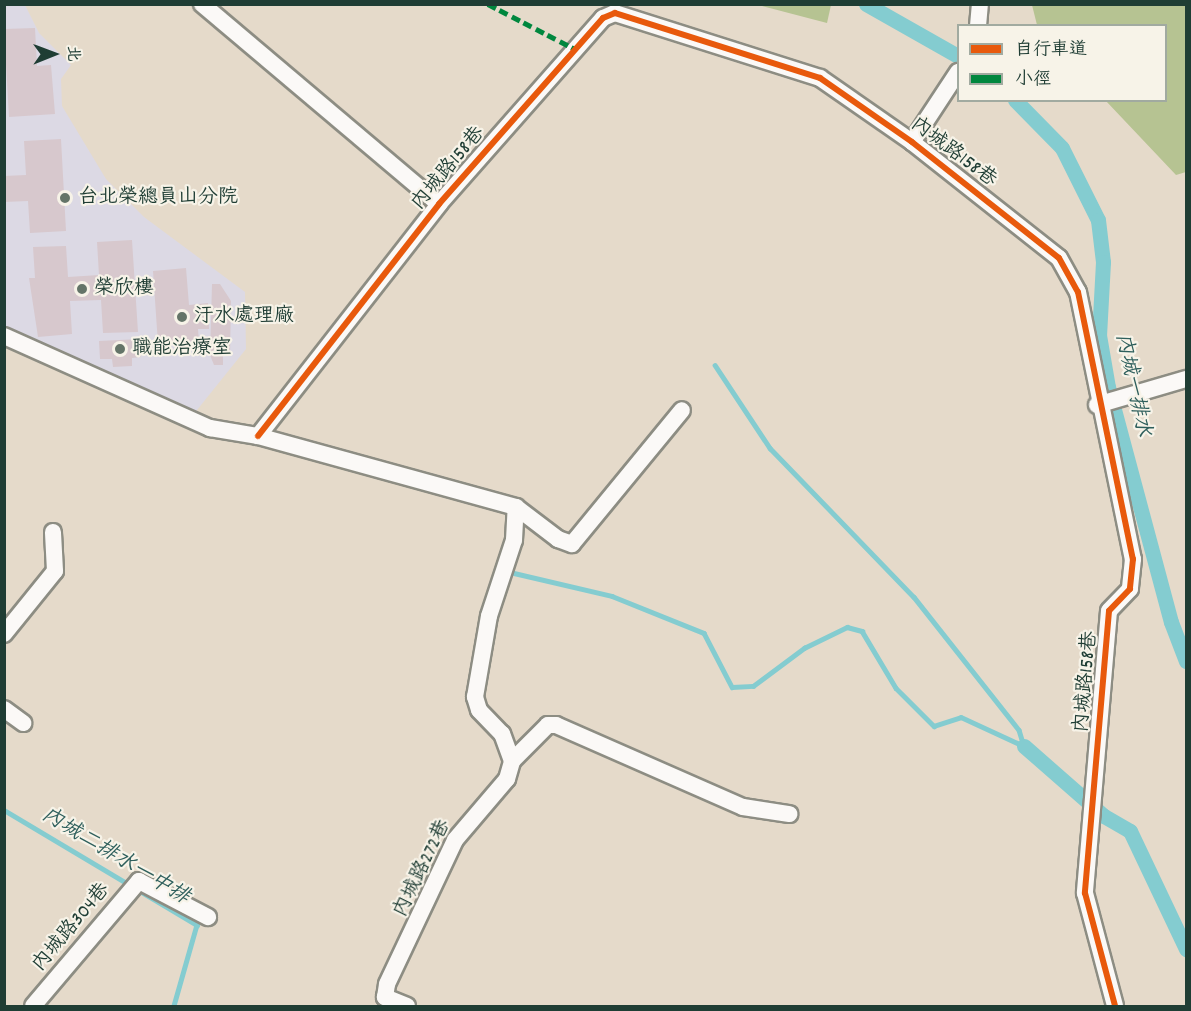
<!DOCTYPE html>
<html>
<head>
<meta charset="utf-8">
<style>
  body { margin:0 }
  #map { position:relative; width:1191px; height:1011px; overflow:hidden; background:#e5daca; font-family:Dekko,"LXGW WenKai TC",sans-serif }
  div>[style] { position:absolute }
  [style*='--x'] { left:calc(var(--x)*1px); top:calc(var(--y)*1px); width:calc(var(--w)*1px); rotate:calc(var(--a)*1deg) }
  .built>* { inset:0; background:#dcd9e4 }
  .forest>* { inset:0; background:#b6c392 }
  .stream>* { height:4.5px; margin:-2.25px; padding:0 2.25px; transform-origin:2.25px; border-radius:2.25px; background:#84ccd0 }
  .canal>* { height:15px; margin:-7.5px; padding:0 7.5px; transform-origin:7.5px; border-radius:7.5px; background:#84ccd0 }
  .building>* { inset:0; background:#d7c8cd }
  .roads { filter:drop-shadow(2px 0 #8d8d83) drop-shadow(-2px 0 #8d8d83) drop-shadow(0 2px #8d8d83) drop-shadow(0 -2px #8d8d83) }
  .minor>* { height:16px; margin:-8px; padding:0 8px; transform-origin:8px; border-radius:8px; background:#fbf9f7 }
  .quiet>* { height:4.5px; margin-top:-2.25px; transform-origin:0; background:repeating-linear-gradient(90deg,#00873e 0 9px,transparent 0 13.5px) }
  .cycleway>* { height:6px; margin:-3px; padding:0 3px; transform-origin:3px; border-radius:3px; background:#e8590c }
  .dots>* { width:16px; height:16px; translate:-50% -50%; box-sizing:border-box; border:3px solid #f7f3e8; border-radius:50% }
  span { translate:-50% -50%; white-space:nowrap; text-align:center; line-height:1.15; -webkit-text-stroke:4.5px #f7f3e8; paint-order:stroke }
  .street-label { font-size:20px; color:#1f3d34 }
  .poi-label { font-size:20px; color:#1f3d34 }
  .left { translate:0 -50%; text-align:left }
  .water-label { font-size:21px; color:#2e5f5c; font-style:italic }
  .frame { position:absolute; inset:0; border:6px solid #1f3d34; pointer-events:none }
  .legend { position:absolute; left:957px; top:24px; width:210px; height:78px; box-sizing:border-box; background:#f7f3e8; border:2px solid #a1aaa0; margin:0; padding:8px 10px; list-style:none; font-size:18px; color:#1f3d34 }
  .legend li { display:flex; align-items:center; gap:12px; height:30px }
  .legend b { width:30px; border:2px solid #a1aaa0 }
  .north { position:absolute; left:24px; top:24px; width:60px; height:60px; -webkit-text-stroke:4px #f7f3e8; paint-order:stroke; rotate:89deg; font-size:16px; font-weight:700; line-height:24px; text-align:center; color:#1f3d34 }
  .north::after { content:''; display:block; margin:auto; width:21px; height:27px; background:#1f3d34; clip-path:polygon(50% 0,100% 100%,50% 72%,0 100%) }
</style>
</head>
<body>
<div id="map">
  <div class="built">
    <i style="clip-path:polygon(5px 5px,25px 5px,39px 33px,71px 65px,61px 79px,62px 106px,106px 179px,144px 217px,245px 292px,246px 349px,193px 415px,5px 329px)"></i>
  </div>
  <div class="forest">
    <i style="clip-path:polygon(758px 5px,831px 5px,827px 23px)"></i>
    <i style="clip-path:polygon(1032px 5px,1186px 5px,1186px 172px,1176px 175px,1106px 101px,1166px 100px,1166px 26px,1037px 25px)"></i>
  </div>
  <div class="stream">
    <i style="--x:715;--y:365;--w:100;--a:56.5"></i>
    <i style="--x:770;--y:448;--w:207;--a:46"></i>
    <i style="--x:914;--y:597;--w:169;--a:51.7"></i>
    <i style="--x:1019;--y:730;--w:17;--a:73"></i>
    <i style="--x:514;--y:573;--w:101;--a:13.2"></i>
    <i style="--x:612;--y:596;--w:99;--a:21.9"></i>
    <i style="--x:704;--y:633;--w:61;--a:62.6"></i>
    <i style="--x:732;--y:687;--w:21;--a:-3"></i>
    <i style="--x:753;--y:686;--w:64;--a:-36.7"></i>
    <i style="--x:804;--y:648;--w:48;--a:-26"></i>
    <i style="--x:847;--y:627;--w:16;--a:15"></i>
    <i style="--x:862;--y:631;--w:66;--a:59.2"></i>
    <i style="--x:896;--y:688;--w:54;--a:45"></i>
    <i style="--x:934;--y:726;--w:28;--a:-18"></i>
    <i style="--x:961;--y:717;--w:69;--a:24.7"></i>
    <i style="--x:4;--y:810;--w:225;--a:30.8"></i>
    <i style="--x:197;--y:925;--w:84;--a:105.9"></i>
  </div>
  <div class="canal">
    <i style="--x:866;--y:4;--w:106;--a:29.5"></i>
    <i style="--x:1015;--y:100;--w:67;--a:45.6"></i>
    <i style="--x:1062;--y:148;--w:80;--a:63.4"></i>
    <i style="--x:1098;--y:220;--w:42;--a:83.2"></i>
    <i style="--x:1103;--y:262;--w:73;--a:93.1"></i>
    <i style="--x:1099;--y:335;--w:53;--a:80.2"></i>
    <i style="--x:1108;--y:387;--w:243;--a:75"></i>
    <i style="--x:1171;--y:622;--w:42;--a:69"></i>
    <i style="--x:1024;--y:746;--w:106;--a:41.2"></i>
    <i style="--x:1104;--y:816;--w:30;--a:30"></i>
    <i style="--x:1130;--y:831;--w:131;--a:64.6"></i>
  </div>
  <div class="building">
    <i style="clip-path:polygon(35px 28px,37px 66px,51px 65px,55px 114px,9px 117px,4px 29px)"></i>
    <i style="clip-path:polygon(61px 139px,66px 231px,30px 233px,28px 201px,4px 202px,4px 176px,26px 175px,24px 141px)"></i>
    <i style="clip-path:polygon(132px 240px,138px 332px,103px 333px,101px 300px,70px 301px,72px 334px,38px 337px,29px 278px,35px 278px,33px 247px,66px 246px,68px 277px,99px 275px,97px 242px)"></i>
    <i style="clip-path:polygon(186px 268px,189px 305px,208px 303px,209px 329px,198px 329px,199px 341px,158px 344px,153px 271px)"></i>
    <i style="clip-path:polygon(212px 284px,220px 284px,231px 301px,230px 356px,223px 356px,223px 365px,214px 365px,210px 355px)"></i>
    <i style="clip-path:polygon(140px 339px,141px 357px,132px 358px,132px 366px,113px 367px,112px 359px,100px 359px,99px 341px)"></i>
  </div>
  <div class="roads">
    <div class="minor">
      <i style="--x:202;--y:4;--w:310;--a:40.2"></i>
      <i style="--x:978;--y:26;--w:22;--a:-85"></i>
      <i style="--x:912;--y:142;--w:84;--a:-56.7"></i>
      <i style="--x:4;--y:336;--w:226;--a:24.1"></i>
      <i style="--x:210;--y:428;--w:49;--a:9.5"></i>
      <i style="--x:258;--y:436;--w:268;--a:15.4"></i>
      <i style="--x:516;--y:507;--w:53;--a:37.3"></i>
      <i style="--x:558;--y:539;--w:15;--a:20"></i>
      <i style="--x:572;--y:544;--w:173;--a:-50.6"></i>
      <i style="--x:1097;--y:405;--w:93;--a:-16.3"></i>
      <i style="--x:258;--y:436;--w:294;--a:-52"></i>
      <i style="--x:439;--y:204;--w:248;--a:-48.6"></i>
      <i style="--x:603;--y:18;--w:13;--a:-23"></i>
      <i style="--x:615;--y:13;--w:215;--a:17.6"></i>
      <i style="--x:820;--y:78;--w:112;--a:34.8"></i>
      <i style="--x:912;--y:142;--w:187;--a:38.3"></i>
      <i style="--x:1059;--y:258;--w:39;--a:61"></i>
      <i style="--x:1078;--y:292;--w:273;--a:78.4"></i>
      <i style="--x:1133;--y:559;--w:30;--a:96"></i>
      <i style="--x:1130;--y:589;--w:30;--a:134"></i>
      <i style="--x:1109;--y:611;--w:283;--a:94.9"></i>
      <i style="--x:1085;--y:893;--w:117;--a:75.1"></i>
      <i style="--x:4;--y:634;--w:81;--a:-51"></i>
      <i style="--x:55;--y:571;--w:39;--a:-93"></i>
      <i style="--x:4;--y:709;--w:24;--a:36"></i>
      <i style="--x:512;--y:761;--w:51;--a:-45"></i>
      <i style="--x:548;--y:725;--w:8;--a:0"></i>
      <i style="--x:556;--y:725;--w:204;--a:23.7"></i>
      <i style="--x:743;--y:807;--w:47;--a:8.7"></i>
      <i style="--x:33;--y:1006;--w:164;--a:-49.7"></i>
      <i style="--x:139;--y:881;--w:78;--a:27.6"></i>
      <i style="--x:407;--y:1006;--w:24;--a:-158"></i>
      <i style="--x:385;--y:997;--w:13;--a:-81"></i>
      <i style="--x:387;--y:984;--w:159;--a:-64.7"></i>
      <i style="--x:455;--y:840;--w:80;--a:-49.6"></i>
      <i style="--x:507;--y:779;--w:19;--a:-74"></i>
      <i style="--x:512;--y:761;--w:29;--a:-110"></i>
      <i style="--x:502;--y:734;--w:33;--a:-134"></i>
      <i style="--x:479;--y:710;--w:14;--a:-107"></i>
      <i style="--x:475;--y:697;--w:82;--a:-80.2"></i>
      <i style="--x:489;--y:616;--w:80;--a:-71.8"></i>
      <i style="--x:514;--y:540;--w:33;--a:-87"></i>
    </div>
  </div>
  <div class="quiet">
    <i style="--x:488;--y:4;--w:98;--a:27.3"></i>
  </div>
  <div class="cycleway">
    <i style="--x:258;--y:436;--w:294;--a:-52"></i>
    <i style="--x:439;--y:204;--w:248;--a:-48.6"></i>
    <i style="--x:603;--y:18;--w:13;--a:-23"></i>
    <i style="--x:615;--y:13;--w:215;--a:17.6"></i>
    <i style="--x:820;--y:78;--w:112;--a:34.8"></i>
    <i style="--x:912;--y:142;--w:187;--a:38.3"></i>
    <i style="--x:1059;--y:258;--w:39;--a:61"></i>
    <i style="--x:1078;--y:292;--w:273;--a:78.4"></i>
    <i style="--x:1133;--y:559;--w:30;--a:96"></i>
    <i style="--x:1130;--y:589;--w:30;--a:134"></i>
    <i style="--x:1109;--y:611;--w:283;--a:94.9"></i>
    <i style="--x:1085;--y:893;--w:117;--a:75.1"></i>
  </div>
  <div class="dots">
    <i style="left:65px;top:198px;background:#647468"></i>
    <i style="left:82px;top:289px;background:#647468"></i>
    <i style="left:182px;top:317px;background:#647468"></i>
    <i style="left:120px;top:349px;background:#647468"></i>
  </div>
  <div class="street-label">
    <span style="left:953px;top:153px;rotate:37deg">內城路158巷</span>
    <span style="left:449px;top:169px;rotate:-50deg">內城路158巷</span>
    <span style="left:1087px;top:682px;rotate:-85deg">內城路158巷</span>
    <span style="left:423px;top:869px;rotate:-64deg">內城路272巷</span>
    <span style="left:72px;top:928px;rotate:-50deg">內城路304巷</span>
  </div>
  <div class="poi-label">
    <span class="left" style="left:78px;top:198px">台北榮總員山分院</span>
    <span class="left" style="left:94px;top:289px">榮欣樓</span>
    <span class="left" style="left:194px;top:317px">汙水處理廠</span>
    <span class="left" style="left:132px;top:349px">職能治療室</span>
  </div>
  <div class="water-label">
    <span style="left:1132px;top:385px;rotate:78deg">內城一排水</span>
    <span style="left:115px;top:857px;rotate:31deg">內城二排水一中排</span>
  </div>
  <div class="frame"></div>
  <ul class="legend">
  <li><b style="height:8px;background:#e8590c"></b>自行車道</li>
  <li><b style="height:8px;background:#00873e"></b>小徑</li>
  </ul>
  <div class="north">北</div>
</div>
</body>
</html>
